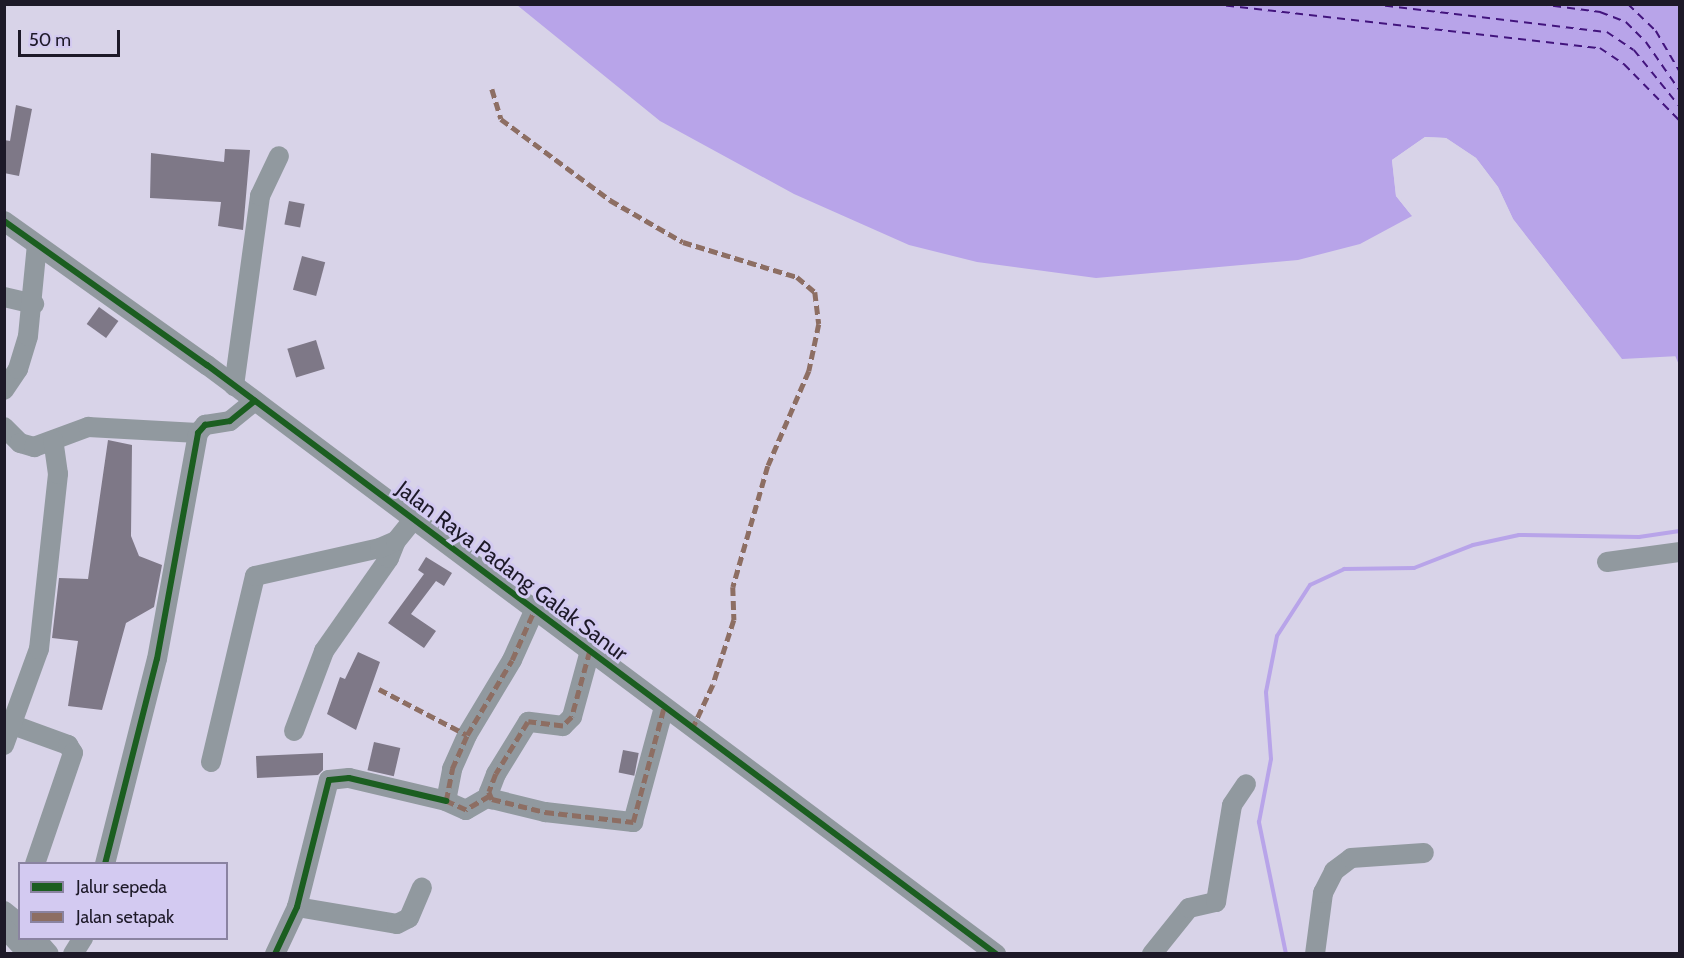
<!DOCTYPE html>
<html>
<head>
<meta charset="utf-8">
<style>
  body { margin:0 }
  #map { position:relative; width:1684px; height:958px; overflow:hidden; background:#d8d3e8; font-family:Cabin,sans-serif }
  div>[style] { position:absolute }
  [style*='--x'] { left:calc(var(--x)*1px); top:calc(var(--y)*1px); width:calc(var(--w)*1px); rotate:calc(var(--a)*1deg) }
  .water>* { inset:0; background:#b8a4e9 }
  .pier>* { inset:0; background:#d8d3e8 }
  .stream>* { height:4px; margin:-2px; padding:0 2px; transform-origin:2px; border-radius:2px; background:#b8a4e9 }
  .ferry>* { height:1.5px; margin-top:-0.75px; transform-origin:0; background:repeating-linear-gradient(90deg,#42147d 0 8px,transparent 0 14px) }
  .building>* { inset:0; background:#7e7887; transform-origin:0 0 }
  .minor>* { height:20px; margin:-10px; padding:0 10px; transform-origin:10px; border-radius:10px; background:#91999f }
  .quiet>* { height:4.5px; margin-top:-2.25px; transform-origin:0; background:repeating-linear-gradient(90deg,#8d6e63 0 9px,transparent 0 13.5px) }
  .cycleway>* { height:6px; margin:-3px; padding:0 3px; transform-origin:3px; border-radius:3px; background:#1b5e20 }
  span { translate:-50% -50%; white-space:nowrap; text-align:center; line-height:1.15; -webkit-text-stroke:6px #d3caf1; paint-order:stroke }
  .street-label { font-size:22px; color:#1d1928 }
  .frame { position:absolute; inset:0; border:6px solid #1d1928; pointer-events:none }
  .legend { position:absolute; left:18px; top:862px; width:210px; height:78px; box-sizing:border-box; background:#d3caf1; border:2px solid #8a83a1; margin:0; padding:8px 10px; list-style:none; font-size:18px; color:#1d1928 }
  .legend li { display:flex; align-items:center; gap:12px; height:30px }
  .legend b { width:30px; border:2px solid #8a83a1 }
  .scale { position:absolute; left:18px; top:30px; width:102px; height:27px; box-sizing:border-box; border:3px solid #1d1928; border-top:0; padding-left:8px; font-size:18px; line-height:21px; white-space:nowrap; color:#1d1928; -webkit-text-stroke:4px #d3caf1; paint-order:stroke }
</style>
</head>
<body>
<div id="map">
  <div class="water">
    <i style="clip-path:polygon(517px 5px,1679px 5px,1679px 356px,1622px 359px,1513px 219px,1498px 187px,1476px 158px,1446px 138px,1425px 137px,1392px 160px,1396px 196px,1412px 216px,1360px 244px,1298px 260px,1096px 278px,977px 262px,909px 245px,794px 194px,660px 121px)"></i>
  </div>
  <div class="pier">
    <i style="clip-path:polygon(1425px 137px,1446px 138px,1476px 158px,1498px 187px,1513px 219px,1622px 359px,1511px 221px,1495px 189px,1474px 161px,1445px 141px,1425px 140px,1395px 162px,1399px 195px,1412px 216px,1396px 196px,1392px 160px)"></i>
  </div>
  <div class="stream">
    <i style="--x:1677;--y:355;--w:8;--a:67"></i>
    <i style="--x:1286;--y:954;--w:135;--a:-101.6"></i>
    <i style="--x:1259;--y:822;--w:64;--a:-79.2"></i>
    <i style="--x:1271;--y:759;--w:67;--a:-94.3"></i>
    <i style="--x:1266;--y:692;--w:57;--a:-78.9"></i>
    <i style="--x:1277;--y:636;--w:61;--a:-57.1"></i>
    <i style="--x:1310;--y:585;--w:38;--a:-25"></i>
    <i style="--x:1344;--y:569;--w:70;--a:-0.8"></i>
    <i style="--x:1414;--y:568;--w:63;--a:-21.3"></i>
    <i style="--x:1473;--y:545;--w:47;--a:-12.3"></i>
    <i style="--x:1519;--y:535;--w:120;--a:1"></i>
    <i style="--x:1639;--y:537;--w:41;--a:-8.3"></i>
  </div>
  <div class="ferry">
    <i style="--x:1212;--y:4;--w:390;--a:6.5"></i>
    <i style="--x:1600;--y:48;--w:29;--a:34"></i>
    <i style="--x:1624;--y:64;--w:80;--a:45.5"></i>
    <i style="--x:1371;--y:4;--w:238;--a:6.8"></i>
    <i style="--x:1607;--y:32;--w:32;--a:34"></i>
    <i style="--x:1634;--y:50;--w:73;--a:51.1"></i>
    <i style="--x:1539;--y:4;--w:62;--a:7.5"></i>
    <i style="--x:1600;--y:12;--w:28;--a:21"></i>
    <i style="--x:1626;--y:22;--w:28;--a:45"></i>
    <i style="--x:1646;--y:42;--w:60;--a:55.2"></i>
    <i style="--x:1628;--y:4;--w:39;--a:44"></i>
    <i style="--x:1656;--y:31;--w:48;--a:59.7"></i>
  </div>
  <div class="building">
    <i style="clip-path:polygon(16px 105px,32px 109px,19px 176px,4px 173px,4px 140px,10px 141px)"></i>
    <i style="clip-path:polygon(225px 149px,250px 150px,243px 230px,218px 226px,221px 202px,150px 198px,151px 153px,224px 162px)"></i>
    <i style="left:289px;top:201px;width:16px;height:24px;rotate:11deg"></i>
    <i style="left:302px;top:256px;width:24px;height:35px;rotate:15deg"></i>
    <i style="left:99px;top:307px;width:24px;height:21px;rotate:36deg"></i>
    <i style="left:316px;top:340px;width:30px;height:30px;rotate:73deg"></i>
    <i style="clip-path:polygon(108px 440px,132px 445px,131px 536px,139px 556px,162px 565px,154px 607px,126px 623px,102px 710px,68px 706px,78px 641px,52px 638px,59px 578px,88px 579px)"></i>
    <i style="clip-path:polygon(426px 557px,452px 573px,444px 586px,436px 581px,411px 614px,436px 631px,424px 648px,388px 623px,424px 574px,418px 570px)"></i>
    <i style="clip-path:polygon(358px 652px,380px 662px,356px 730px,327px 714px,340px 677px,345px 679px)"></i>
    <i style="left:374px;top:742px;width:27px;height:29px;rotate:13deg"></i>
    <i style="left:623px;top:750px;width:16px;height:23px;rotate:11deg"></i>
    <i style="clip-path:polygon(323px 753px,323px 770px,318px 775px,257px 778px,256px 756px)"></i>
  </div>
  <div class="minor">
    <i style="--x:4;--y:221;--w:249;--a:35.4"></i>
    <i style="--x:207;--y:365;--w:985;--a:36.74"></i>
    <i style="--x:4;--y:297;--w:31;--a:13"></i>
    <i style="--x:234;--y:386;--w:192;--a:-82.2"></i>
    <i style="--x:260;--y:196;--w:44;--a:-64.6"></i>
    <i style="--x:4;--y:390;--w:25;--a:-56"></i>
    <i style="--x:18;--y:369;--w:34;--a:-73"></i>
    <i style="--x:28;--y:336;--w:91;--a:-84.4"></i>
    <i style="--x:4;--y:427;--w:23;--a:45"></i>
    <i style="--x:20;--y:443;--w:15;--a:16"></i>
    <i style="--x:34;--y:447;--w:58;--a:-20.3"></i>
    <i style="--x:88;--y:427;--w:110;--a:3.1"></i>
    <i style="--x:1607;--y:562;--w:74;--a:-7.8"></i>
    <i style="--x:590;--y:651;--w:68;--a:105.3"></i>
    <i style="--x:572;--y:717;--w:13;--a:135"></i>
    <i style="--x:563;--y:726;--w:35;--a:-173"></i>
    <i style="--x:528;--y:722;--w:61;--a:121.6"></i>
    <i style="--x:496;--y:774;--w:19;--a:111"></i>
    <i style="--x:489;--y:792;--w:8;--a:67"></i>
    <i style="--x:492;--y:799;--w:55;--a:13.8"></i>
    <i style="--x:545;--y:812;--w:89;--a:6.5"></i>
    <i style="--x:633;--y:822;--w:119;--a:-74.9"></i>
    <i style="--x:13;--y:725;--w:59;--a:20"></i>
    <i style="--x:68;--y:745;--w:9;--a:58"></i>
    <i style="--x:73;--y:753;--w:117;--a:108.9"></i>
    <i style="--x:294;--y:731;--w:85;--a:-69.4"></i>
    <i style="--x:324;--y:651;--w:113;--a:-55"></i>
    <i style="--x:389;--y:558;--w:18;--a:-68"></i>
    <i style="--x:4;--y:745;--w:102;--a:-70"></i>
    <i style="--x:39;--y:649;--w:176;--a:-83.8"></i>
    <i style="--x:58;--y:474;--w:34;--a:-98"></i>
    <i style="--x:211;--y:762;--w:191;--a:-76.7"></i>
    <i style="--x:255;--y:576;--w:128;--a:-12.6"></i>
    <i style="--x:380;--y:548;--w:17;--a:-24"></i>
    <i style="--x:396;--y:541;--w:27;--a:-51"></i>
    <i style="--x:490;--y:796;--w:28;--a:150"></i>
    <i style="--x:466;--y:810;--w:22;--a:-156"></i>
    <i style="--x:446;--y:801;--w:33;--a:-79"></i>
    <i style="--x:452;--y:769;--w:37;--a:-66"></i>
    <i style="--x:467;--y:735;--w:87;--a:-59"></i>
    <i style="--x:512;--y:660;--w:54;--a:-65.8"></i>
    <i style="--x:105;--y:864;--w:211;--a:-75.8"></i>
    <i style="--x:157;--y:659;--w:230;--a:-79.7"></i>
    <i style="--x:198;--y:433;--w:11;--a:-49"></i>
    <i style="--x:205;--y:425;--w:25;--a:-9"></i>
    <i style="--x:230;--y:421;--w:32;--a:-39"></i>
    <i style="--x:297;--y:907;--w:101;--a:9.6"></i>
    <i style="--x:397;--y:924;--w:13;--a:-27"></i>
    <i style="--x:409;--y:918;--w:33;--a:-67"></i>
    <i style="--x:4;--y:911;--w:21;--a:39"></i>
    <i style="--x:4;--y:928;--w:35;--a:47"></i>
    <i style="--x:35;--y:938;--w:21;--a:49"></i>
    <i style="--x:73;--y:954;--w:19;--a:-58"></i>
    <i style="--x:275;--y:954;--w:52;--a:-64.9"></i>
    <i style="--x:297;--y:907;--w:131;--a:-75.9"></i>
    <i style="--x:329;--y:780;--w:20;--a:-6"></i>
    <i style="--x:349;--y:778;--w:100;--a:13.3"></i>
    <i style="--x:1152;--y:954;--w:59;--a:-51.2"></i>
    <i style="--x:1189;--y:908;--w:28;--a:-13"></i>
    <i style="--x:1216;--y:902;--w:98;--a:-80.6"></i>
    <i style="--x:1232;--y:805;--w:25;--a:-56"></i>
    <i style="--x:1315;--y:954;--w:62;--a:-82.5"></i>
    <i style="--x:1323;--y:893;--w:25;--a:-63"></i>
    <i style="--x:1334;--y:871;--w:21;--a:-37"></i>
    <i style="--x:1351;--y:858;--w:73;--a:-3.9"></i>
  </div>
  <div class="quiet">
    <i style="--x:492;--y:89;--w:31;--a:73"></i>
    <i style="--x:501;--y:119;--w:136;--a:36.6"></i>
    <i style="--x:610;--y:200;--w:84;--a:29.9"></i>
    <i style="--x:683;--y:242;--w:119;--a:17.1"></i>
    <i style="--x:797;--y:277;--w:23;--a:40"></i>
    <i style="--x:815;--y:292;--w:32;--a:83"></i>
    <i style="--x:819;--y:324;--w:48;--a:102"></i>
    <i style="--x:809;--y:371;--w:103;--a:113.3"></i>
    <i style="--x:768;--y:466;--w:126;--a:106.1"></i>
    <i style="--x:733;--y:587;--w:33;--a:88"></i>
    <i style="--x:734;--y:620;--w:68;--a:107.9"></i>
    <i style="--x:713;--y:685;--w:47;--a:114.9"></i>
    <i style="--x:590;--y:651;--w:68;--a:105.3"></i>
    <i style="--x:572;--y:717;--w:13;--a:135"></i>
    <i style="--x:563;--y:726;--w:35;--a:-173"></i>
    <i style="--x:528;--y:722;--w:61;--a:121.6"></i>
    <i style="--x:496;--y:774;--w:19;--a:111"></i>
    <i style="--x:489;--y:792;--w:8;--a:67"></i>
    <i style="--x:492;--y:799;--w:55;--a:13.8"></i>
    <i style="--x:545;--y:812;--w:89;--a:6.5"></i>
    <i style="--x:633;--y:822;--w:119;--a:-74.9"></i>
    <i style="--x:379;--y:689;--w:99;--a:27.6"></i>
    <i style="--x:490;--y:796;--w:28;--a:150"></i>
    <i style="--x:466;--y:810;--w:22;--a:-156"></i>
    <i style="--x:446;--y:801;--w:33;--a:-79"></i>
    <i style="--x:452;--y:769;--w:37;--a:-66"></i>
    <i style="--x:467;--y:735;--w:87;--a:-59"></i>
    <i style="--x:512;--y:660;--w:54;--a:-65.8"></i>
  </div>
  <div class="cycleway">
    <i style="--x:4;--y:221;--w:249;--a:35.4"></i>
    <i style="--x:207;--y:365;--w:985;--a:36.74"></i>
    <i style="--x:105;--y:864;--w:211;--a:-75.8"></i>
    <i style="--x:157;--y:659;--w:230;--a:-79.7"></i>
    <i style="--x:198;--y:433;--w:11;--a:-49"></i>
    <i style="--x:205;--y:425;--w:25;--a:-9"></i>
    <i style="--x:230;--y:421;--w:32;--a:-39"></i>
    <i style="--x:275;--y:954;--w:52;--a:-64.9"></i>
    <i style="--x:297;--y:907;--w:131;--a:-75.9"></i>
    <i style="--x:329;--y:780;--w:20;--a:-6"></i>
    <i style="--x:349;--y:778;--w:100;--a:13.3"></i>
  </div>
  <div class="street-label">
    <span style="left:512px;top:571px;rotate:37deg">Jalan Raya Padang Galak Sanur</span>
  </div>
  <div class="frame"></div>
  <ul class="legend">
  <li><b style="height:8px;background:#1b5e20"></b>Jalur sepeda</li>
  <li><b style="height:8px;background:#8d6e63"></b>Jalan setapak</li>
  </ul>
  <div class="scale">50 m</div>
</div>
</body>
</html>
